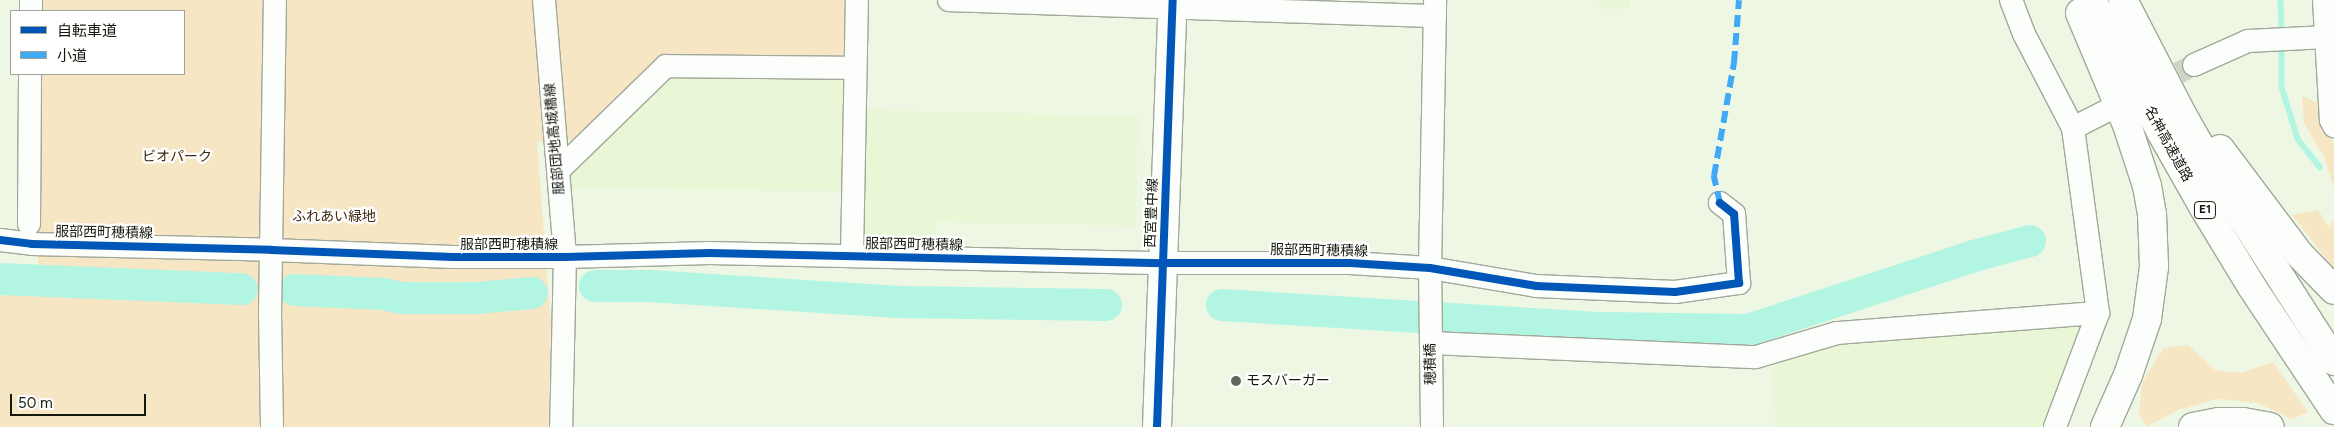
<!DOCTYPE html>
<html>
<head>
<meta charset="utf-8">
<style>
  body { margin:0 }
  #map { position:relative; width:2334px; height:427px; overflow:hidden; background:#eef7e4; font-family:Figtree,"Noto Sans JP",sans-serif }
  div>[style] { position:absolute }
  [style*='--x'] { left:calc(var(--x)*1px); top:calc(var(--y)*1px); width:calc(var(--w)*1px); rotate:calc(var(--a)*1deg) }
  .built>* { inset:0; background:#e9f7d7; transform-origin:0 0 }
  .green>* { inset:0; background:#f7e6c4 }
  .stream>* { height:5.5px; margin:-2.75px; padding:0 2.75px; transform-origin:2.75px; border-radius:2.75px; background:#b2f5e3 }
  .river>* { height:32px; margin:-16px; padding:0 16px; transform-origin:16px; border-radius:16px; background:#b2f5e3 }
  .minor-tunnel>* { height:22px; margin-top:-11px; transform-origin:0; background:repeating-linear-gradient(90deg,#cdd6c4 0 22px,transparent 0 33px) }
  .roads { filter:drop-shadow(1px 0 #a2a89a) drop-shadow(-1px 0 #a2a89a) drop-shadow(0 1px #a2a89a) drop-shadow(0 -1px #a2a89a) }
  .minor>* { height:22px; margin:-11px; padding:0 11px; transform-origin:11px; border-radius:11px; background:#fcfefb }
  .major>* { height:28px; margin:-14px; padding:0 14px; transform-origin:14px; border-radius:14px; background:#fcfefb }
  .highway>* { height:28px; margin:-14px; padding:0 14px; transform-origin:14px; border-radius:14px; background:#fcfefb }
  .quiet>* { height:6px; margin-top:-3px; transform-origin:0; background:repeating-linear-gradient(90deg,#3fa9f5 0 12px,transparent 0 18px) }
  .cycleway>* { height:8px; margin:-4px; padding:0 4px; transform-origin:4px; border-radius:4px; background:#0057b8 }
  .dots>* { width:14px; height:14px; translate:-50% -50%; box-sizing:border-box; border:2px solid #fff; border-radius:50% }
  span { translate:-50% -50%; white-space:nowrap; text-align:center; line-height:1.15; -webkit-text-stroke:4.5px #fff; paint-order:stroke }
  .shield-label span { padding:1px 4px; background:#fff; border:1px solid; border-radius:4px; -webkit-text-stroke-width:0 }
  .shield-label { font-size:12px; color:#14190d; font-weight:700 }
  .street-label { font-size:14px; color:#14190d }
  .park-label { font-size:14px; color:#3c2910 }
  .poi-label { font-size:14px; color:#14190d }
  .left { translate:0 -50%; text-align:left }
  .legend { position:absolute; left:10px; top:10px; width:175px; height:65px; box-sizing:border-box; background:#fff; border:1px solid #a1a39e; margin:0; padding:6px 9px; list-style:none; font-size:15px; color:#14190d }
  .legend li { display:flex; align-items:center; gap:10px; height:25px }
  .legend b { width:25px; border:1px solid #a1a39e }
  .scale { position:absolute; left:10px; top:394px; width:136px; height:22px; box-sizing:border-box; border:2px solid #14190d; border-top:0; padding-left:6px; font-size:15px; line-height:18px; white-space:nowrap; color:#14190d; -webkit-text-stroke:4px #fff; paint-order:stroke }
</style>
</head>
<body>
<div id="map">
  <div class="built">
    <i style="left:1599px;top:0;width:31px;height:9px"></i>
    <i style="clip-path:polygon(672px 73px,847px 79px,845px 191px,567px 189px,567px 178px)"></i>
    <i style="clip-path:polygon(867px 110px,1138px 116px,1136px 226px,935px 222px,934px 249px,871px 248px,864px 237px)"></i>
    <i style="clip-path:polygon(2074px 317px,2080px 326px,2041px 427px,1775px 427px,1773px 358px,1835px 342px)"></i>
  </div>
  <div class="green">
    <i style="clip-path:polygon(37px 0,848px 0,846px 50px,835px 60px,663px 57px,579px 139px,537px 142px,551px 326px,548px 427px,0 427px,0 288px,38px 289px,37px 74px,184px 74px,184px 11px,37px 11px)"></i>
    <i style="clip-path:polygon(2302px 96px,2320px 104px,2325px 128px,2334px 143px,2334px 189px,2325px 159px,2304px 123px)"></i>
    <i style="clip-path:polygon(2318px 210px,2329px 227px,2334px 220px,2334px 269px,2292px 215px)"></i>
    <i style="clip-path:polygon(2188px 345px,2215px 370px,2241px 373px,2273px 362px,2308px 412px,2293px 419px,2257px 403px,2218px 399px,2178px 410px,2147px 426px,2139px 415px,2142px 383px,2163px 348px)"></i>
  </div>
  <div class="stream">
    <i style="--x:2281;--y:0;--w:35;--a:88"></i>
    <i style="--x:2282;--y:45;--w:42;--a:90"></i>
    <i style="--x:2282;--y:87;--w:54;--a:72.9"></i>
    <i style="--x:2298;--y:139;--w:36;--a:52"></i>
  </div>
  <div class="river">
    <i style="--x:0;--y:279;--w:242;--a:2.4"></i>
    <i style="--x:595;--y:286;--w:55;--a:0"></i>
    <i style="--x:650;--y:286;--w:249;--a:3.7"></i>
    <i style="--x:898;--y:302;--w:208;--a:0.8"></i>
    <i style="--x:295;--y:290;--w:88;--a:2.6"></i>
    <i style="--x:383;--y:294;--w:19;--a:12"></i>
    <i style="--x:402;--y:298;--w:75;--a:0"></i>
    <i style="--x:477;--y:298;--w:55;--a:-5.2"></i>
    <i style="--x:1222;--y:305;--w:382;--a:3.5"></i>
    <i style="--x:1603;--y:328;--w:145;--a:0.8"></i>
    <i style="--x:1748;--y:330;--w:238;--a:-18.1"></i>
    <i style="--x:1974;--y:256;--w:58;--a:-15"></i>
  </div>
  <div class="minor-tunnel">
    <i style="--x:2149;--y:88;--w:51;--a:-27.1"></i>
  </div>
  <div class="roads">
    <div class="minor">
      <i style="--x:544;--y:0;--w:258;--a:85.3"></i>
      <i style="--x:565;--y:257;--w:170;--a:91.3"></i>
      <i style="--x:949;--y:0;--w:486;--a:1.9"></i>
      <i style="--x:2011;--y:0;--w:36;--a:69"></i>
      <i style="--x:2024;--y:34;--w:106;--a:62.5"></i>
      <i style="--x:2073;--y:128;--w:187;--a:82.3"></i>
      <i style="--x:2098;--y:313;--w:122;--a:110.7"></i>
      <i style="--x:2324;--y:0;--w:120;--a:86.7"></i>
      <i style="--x:2331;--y:120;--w:7;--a:63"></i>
      <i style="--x:31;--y:11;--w:11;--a:-90"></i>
      <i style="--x:2194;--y:65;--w:59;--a:-24"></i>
      <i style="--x:2248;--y:41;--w:79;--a:-2.9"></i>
      <i style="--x:2073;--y:128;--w:37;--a:-27"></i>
      <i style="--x:559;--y:170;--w:149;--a:-44.2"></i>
      <i style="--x:666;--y:66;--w:189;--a:0.6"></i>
      <i style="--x:29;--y:224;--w:150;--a:-89.6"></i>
      <i style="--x:0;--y:240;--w:32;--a:7"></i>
      <i style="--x:32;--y:244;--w:239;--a:1.4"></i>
      <i style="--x:271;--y:250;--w:182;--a:2.2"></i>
      <i style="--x:453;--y:257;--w:112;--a:0"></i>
      <i style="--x:565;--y:257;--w:145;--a:-1.6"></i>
      <i style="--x:710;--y:253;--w:453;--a:1.3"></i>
      <i style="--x:1163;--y:263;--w:187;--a:0"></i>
      <i style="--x:1350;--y:263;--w:80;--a:3.6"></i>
      <i style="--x:1430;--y:268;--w:108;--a:9.6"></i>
      <i style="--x:1536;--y:286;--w:139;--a:2.5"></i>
      <i style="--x:1675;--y:292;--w:65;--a:-8"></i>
      <i style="--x:1739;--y:283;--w:69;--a:-94.1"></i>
      <i style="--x:1734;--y:214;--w:18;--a:-142"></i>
      <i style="--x:852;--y:256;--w:256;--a:-88.9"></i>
      <i style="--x:1431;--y:343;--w:325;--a:2.5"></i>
      <i style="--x:1756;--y:357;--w:84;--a:-16.5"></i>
      <i style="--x:1837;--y:333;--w:262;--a:-4.4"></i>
      <i style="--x:272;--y:427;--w:112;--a:-91"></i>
      <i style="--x:270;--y:315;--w:315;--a:-89.1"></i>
      <i style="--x:1432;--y:427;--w:159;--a:-90.7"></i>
      <i style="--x:1430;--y:268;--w:268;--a:-88.9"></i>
    </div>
    <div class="major">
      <i style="--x:1157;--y:427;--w:427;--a:-87.9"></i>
    </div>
    <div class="highway">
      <i style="--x:2092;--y:0;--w:149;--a:62.4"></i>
      <i style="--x:2161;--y:132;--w:87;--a:60.5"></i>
      <i style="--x:2204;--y:208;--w:92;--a:58.7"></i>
      <i style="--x:2252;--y:287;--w:148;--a:56.3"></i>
      <i style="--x:2123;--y:0;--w:133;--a:62.7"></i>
      <i style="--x:2184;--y:118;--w:89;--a:60.3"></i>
      <i style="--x:2228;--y:195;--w:197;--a:57.4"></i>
      <i style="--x:2080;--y:13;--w:121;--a:67.2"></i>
      <i style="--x:2127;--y:125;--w:64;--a:71.8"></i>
      <i style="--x:2147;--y:186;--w:28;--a:80"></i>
      <i style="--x:2152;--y:214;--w:53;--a:87.8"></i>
      <i style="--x:2154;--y:267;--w:52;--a:97.7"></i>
      <i style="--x:2147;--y:319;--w:59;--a:108.7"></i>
      <i style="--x:2128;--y:375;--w:57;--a:113.9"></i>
      <i style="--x:2220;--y:149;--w:131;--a:53"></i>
      <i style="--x:2299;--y:254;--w:50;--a:45.8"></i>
      <i style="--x:2193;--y:427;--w:26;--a:-11"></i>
      <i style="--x:2219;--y:422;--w:24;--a:0"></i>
      <i style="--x:2243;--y:422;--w:27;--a:10"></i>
    </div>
  </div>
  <div class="quiet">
    <i style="--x:1720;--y:203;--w:28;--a:-103"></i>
    <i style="--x:1714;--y:176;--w:115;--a:-80"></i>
    <i style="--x:1734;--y:63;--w:63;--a:-85.5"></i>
  </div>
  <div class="cycleway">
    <i style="--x:0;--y:240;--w:32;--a:7"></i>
    <i style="--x:32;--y:244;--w:239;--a:1.4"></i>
    <i style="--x:271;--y:250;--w:182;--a:2.2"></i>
    <i style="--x:453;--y:257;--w:112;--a:0"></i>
    <i style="--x:565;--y:257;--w:145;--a:-1.6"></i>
    <i style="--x:710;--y:253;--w:453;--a:1.3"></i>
    <i style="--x:1163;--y:263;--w:187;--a:0"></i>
    <i style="--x:1350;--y:263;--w:80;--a:3.6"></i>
    <i style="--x:1430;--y:268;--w:108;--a:9.6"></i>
    <i style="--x:1536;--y:286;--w:139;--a:2.5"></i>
    <i style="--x:1675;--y:292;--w:65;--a:-8"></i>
    <i style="--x:1739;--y:283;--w:69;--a:-94.1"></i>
    <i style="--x:1734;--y:214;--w:18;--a:-142"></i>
    <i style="--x:1157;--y:427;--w:427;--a:-87.9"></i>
  </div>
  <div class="dots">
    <i style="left:1236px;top:381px;background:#606758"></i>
  </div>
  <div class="shield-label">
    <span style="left:2205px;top:210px">E1</span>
  </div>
  <div class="street-label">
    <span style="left:555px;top:139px;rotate:-95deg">服部団地高城橋線</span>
    <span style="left:2168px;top:144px;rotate:61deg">名神高速道路</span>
    <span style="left:1152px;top:213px;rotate:-88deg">西宮豊中線</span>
    <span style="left:104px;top:233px;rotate:1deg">服部西町穂積線</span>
    <span style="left:509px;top:245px">服部西町穂積線</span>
    <span style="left:914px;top:245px;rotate:1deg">服部西町穂積線</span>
    <span style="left:1319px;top:251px;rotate:1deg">服部西町穂積線</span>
    <span style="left:1431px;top:364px;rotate:-91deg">穂積橋</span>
  </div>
  <div class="park-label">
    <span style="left:177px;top:157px">ビオパーク</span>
    <span style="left:334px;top:217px">ふれあい緑地</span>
  </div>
  <div class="poi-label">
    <span class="left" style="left:1246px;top:381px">モスバーガー</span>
  </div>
  <ul class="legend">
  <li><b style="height:6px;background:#0057b8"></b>自転車道</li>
  <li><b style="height:6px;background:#3fa9f5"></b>小道</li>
  </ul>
  <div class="scale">50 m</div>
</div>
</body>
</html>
